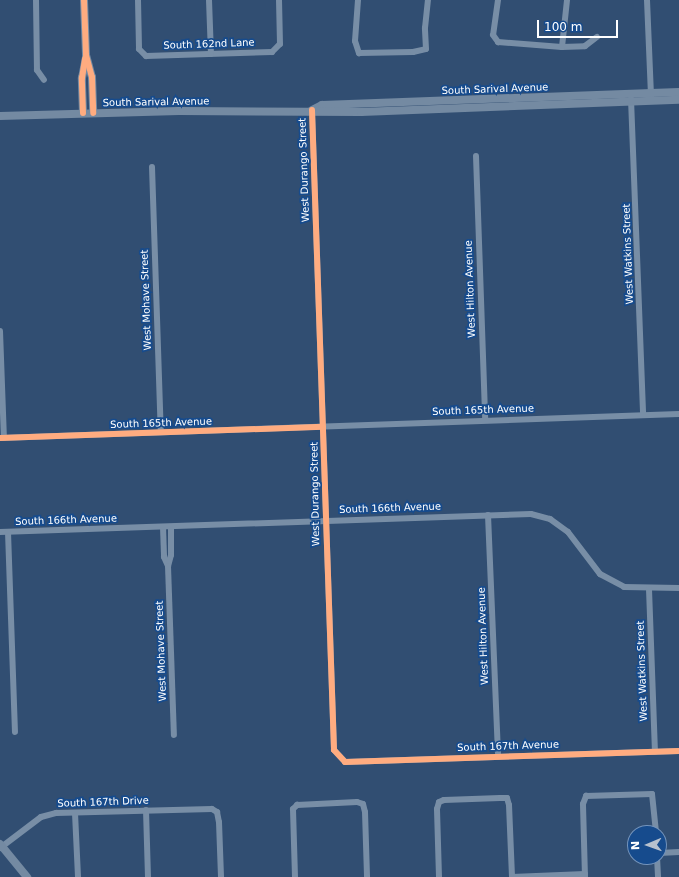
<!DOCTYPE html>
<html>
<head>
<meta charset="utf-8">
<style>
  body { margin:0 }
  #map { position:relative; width:679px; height:877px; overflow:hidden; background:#314e72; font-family:"DejaVu Sans",sans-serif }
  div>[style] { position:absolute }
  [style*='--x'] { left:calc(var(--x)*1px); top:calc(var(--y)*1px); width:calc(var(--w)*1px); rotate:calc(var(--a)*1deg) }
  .street>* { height:6px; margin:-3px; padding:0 3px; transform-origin:3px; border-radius:3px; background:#788ea6 }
  .secondary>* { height:8px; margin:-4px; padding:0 4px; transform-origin:4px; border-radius:4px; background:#748aa2 }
  .cycleway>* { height:6px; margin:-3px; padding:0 3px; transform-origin:3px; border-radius:3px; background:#ffac80 }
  span { translate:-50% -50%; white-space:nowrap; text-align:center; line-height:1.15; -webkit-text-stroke:3.5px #164b8d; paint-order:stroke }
  .street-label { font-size:10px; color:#fff }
  .north { position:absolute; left:627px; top:825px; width:40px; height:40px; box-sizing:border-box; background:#164b8d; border:1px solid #7393bb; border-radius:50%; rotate:268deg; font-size:11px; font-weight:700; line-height:16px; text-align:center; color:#fff }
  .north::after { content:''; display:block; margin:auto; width:14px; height:18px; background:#b7c1ce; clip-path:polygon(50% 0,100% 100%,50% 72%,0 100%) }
  .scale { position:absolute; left:537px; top:20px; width:81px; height:18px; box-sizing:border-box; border:2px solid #fff; border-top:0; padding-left:5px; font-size:12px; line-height:14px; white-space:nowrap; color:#fff; -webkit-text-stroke:3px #164b8d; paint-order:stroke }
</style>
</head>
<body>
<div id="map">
  <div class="street">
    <i style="--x:36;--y:0;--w:70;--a:89.2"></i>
    <i style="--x:37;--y:70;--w:12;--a:55"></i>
    <i style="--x:138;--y:0;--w:49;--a:88.8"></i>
    <i style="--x:139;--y:49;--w:10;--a:45"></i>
    <i style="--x:146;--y:56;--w:126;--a:-1.8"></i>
    <i style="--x:272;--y:52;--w:11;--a:-45"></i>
    <i style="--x:280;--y:44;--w:44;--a:-91.3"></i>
    <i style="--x:209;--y:0;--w:54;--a:87.9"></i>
    <i style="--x:358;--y:0;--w:41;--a:94.2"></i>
    <i style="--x:355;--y:41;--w:13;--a:72"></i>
    <i style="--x:359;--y:53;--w:54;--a:-1.1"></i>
    <i style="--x:413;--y:52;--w:13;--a:-13"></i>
    <i style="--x:426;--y:49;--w:21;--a:-93"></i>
    <i style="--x:425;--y:28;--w:28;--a:-84"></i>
    <i style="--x:498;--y:0;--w:35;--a:98"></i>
    <i style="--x:493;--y:35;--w:9;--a:54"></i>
    <i style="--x:498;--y:42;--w:64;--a:4.5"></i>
    <i style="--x:562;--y:47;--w:23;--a:-2"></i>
    <i style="--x:585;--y:46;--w:15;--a:-37"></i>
    <i style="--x:647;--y:0;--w:96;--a:87.6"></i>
    <i style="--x:562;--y:47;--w:47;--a:-83.9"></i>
    <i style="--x:631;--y:99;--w:316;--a:87.8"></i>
    <i style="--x:312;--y:110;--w:640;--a:88.03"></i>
    <i style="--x:334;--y:750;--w:16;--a:47"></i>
    <i style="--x:345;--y:762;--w:334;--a:-1.9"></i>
    <i style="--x:476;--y:156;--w:264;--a:88"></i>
    <i style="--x:152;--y:167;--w:265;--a:88.1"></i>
    <i style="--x:0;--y:331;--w:107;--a:87.9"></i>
    <i style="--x:0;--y:438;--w:679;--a:-2.02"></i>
    <i style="--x:488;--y:515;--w:241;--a:87.6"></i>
    <i style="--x:163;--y:527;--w:30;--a:88"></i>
    <i style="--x:164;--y:557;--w:10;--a:66"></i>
    <i style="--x:171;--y:527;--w:28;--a:90"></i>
    <i style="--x:171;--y:555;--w:11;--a:105"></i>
    <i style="--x:168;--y:566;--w:169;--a:88"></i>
    <i style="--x:0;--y:532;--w:531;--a:-1.94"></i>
    <i style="--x:531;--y:514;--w:20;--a:15"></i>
    <i style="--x:550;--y:519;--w:22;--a:36"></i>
    <i style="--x:568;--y:532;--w:53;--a:52.7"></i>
    <i style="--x:600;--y:574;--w:27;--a:28"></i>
    <i style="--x:624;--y:587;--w:55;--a:1"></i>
    <i style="--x:8;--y:532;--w:200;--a:88"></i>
    <i style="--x:649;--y:589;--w:163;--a:87.9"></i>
    <i style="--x:146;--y:810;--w:67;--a:88.3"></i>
    <i style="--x:75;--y:813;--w:64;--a:87.3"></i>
    <i style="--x:0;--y:848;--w:51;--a:-37.1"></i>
    <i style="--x:41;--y:817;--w:16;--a:-15"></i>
    <i style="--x:56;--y:813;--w:156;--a:-1.5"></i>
    <i style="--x:212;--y:809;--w:6;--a:31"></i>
    <i style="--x:217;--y:812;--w:10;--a:79"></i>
    <i style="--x:219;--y:822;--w:55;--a:87.9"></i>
    <i style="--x:659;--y:853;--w:20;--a:-3"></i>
    <i style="--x:657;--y:857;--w:20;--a:87"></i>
    <i style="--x:295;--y:877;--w:68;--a:-91.7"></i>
    <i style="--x:293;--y:809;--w:6;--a:-45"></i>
    <i style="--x:297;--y:805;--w:60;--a:-2.9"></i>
    <i style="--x:357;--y:802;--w:6;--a:18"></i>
    <i style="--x:363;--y:804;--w:8;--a:76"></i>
    <i style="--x:365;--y:812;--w:65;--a:88.2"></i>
    <i style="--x:439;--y:877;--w:68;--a:-91.7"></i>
    <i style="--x:437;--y:809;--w:7;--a:-74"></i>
    <i style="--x:439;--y:802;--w:5;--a:-22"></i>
    <i style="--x:444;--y:800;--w:56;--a:-2"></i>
    <i style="--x:500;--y:798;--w:7;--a:0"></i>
    <i style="--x:507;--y:798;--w:7;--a:74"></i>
    <i style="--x:509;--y:805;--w:72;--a:87.6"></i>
    <i style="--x:512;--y:877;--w:73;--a:-2.4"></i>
    <i style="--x:585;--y:877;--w:73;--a:-91.6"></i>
    <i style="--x:583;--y:804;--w:9;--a:-69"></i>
    <i style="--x:586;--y:796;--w:66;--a:-1.7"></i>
    <i style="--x:652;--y:794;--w:39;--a:84"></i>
  </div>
  <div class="secondary">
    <i style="--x:84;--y:0;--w:55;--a:87.9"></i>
    <i style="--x:86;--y:55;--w:23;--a:75"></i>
    <i style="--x:92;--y:77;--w:36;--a:88"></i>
    <i style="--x:312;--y:110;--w:11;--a:-27"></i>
    <i style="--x:322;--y:105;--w:357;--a:-2.1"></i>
    <i style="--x:83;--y:113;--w:35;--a:-92"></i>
    <i style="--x:82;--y:78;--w:21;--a:-79"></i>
    <i style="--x:0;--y:116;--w:179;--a:-1.6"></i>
    <i style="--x:179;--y:111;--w:182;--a:0.3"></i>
    <i style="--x:361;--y:112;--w:318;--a:-2.2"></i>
    <i style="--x:0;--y:844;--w:43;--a:50.7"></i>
  </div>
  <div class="cycleway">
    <i style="--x:84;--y:0;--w:55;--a:87.9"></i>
    <i style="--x:86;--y:55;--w:23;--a:75"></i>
    <i style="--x:92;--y:77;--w:36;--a:88"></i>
    <i style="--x:312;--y:110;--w:640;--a:88.03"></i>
    <i style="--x:334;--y:750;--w:16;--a:47"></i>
    <i style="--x:345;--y:762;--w:334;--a:-1.9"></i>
    <i style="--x:83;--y:113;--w:35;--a:-92"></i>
    <i style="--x:82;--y:78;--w:20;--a:-81"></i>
    <i style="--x:0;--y:438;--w:323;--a:-2"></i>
  </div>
  <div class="street-label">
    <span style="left:209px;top:44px;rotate:-2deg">South 162nd Lane</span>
    <span style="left:495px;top:89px;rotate:-2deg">South Sarival Avenue</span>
    <span style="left:156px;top:102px;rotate:-1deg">South Sarival Avenue</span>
    <span style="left:304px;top:170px;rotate:-92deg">West Durango Street</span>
    <span style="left:628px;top:254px;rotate:-92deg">West Watkins Street</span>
    <span style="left:470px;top:289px;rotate:-92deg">West Hilton Avenue</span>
    <span style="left:146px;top:300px;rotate:-92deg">West Mohave Street</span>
    <span style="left:483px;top:410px;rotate:-2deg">South 165th Avenue</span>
    <span style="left:161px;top:423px;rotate:-2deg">South 165th Avenue</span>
    <span style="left:315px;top:494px;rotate:-91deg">West Durango Street</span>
    <span style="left:390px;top:508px;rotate:-2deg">South 166th Avenue</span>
    <span style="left:66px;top:520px;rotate:-2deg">South 166th Avenue</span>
    <span style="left:483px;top:636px;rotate:-92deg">West Hilton Avenue</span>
    <span style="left:161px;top:651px;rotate:-92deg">West Mohave Street</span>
    <span style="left:642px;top:671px;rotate:-92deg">West Watkins Street</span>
    <span style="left:508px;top:746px;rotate:-2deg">South 167th Avenue</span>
    <span style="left:103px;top:802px;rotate:-2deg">South 167th Drive</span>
  </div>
  <div class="north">N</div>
  <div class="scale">100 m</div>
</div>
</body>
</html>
